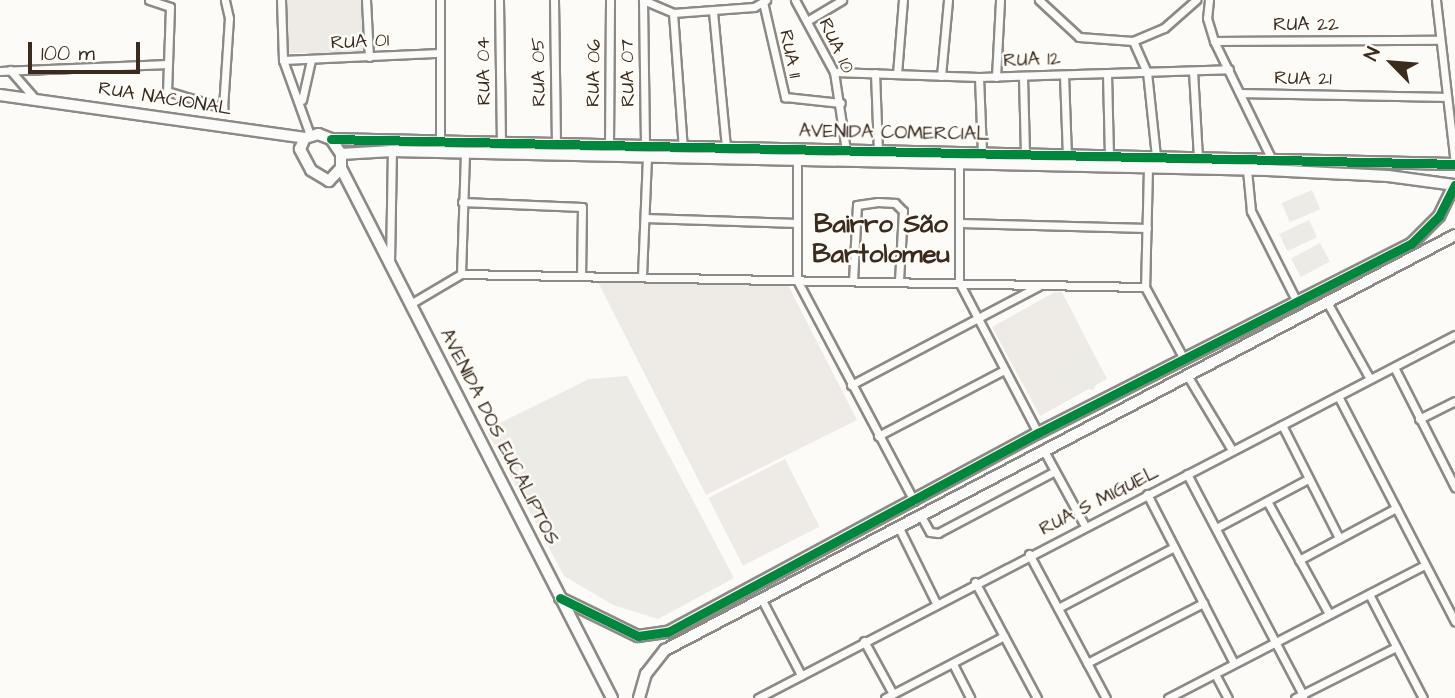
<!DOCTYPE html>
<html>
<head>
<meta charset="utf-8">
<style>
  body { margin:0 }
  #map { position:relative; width:1455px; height:698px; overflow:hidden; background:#fcfbf8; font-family:"Architects Daughter",sans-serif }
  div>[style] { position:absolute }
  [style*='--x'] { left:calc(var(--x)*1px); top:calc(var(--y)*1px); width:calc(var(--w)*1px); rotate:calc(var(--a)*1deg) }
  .built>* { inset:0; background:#eeebe7; transform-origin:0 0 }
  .green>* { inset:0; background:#edebe6; transform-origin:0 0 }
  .roads { filter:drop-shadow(2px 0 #8d8985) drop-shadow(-2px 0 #8d8985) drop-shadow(0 2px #8d8985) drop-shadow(0 -2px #8d8985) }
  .street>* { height:7px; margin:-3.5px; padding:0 3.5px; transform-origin:3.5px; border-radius:3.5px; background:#fbfbf9 }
  .secondary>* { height:10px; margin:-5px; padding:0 5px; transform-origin:5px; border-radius:5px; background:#fbfbf9 }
  .cycleway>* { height:9px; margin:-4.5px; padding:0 4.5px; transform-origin:4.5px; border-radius:4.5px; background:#00873e }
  span { translate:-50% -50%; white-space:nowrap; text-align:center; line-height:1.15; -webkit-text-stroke:5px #fdfcf7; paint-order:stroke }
  .street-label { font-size:19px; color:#3b2a1e }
  .district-label { font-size:26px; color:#3b2a1e; font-weight:700 }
  .north { position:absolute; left:1357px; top:28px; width:70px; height:70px; -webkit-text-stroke:5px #fdfcf7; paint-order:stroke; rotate:295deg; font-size:19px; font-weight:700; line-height:28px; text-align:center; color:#3b2a1e }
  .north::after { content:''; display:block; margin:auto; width:24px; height:32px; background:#3b2a1e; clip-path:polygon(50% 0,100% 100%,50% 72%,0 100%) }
  .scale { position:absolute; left:28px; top:42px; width:112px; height:32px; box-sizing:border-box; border:4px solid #3b2a1e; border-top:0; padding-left:9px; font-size:21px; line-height:24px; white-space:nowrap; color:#3b2a1e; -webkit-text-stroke:5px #fdfcf7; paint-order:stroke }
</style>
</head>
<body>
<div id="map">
  <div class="built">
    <i style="left:285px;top:0;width:78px;height:53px"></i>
    <i style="clip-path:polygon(596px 278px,788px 285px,857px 420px,706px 495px)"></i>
    <i style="clip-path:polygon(1055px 292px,1062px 292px,1107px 379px,1040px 416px,992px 327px)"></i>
    <i style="left:785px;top:459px;width:76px;height:86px;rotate:63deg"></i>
  </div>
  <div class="green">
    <i style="left:1312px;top:190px;width:21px;height:33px;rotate:67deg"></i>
    <i style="left:1309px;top:220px;width:19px;height:33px;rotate:65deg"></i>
    <i style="left:1320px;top:243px;width:21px;height:33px;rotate:62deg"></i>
    <i style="left:1069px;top:357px;width:35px;height:22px;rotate:22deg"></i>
    <i style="clip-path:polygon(627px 376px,734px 578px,658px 619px,613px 605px,564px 576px,486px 430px,589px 379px)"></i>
  </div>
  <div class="roads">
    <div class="street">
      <i style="--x:149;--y:0;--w:22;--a:18"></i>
      <i style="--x:170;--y:7;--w:84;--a:92"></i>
      <i style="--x:167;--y:91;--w:59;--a:16.9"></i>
      <i style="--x:223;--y:108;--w:90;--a:-86.2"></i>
      <i style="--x:229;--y:18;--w:18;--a:-103"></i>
      <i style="--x:281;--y:0;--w:60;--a:88.1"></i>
      <i style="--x:283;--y:60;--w:80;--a:70.2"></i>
      <i style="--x:366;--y:0;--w:57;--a:87"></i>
      <i style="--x:499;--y:0;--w:142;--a:89.2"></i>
      <i style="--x:554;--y:0;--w:143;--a:89.2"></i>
      <i style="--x:643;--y:0;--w:146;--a:89.2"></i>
      <i style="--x:643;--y:0;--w:33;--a:23"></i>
      <i style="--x:673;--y:13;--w:81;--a:-4.2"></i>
      <i style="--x:754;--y:7;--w:14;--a:-30"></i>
      <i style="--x:795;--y:0;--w:82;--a:61.6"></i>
      <i style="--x:834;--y:72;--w:79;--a:81.3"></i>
      <i style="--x:1039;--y:0;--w:54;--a:42.8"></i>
      <i style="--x:1079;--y:37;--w:54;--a:4.2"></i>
      <i style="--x:1133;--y:41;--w:34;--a:-23"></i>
      <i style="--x:1164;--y:28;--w:43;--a:-41.2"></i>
      <i style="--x:1209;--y:0;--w:18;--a:96"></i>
      <i style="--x:1207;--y:18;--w:24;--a:73"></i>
      <i style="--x:1214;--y:41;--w:130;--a:64"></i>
      <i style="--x:1436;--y:0;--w:165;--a:83.4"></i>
      <i style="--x:763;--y:2;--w:98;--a:77"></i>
      <i style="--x:785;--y:97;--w:56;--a:6.1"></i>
      <i style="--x:713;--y:12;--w:136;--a:84.5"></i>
      <i style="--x:673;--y:13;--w:135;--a:85.8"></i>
      <i style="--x:807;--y:21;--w:41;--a:-31"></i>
      <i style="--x:1133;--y:41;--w:34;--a:66"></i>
      <i style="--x:1147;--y:72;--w:84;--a:83.9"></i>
      <i style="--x:1214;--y:41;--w:226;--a:-0.3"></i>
      <i style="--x:283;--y:60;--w:157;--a:-2.6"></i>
      <i style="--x:10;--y:70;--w:35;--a:49"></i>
      <i style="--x:0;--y:71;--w:168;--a:-2.4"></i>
      <i style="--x:1193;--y:71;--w:86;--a:86.7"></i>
      <i style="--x:834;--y:72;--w:145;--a:2"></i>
      <i style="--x:979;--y:77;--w:250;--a:-1.8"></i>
      <i style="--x:875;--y:73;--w:77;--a:87.8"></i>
      <i style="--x:897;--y:74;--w:74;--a:-85.4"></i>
      <i style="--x:1107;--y:74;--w:82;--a:88.6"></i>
      <i style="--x:1064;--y:75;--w:80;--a:87.9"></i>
      <i style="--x:941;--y:76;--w:76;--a:-84.7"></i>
      <i style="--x:979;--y:77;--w:75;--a:87.7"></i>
      <i style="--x:996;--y:77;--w:77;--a:-87"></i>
      <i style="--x:1023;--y:77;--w:77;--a:88.5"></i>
      <i style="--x:1242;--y:93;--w:204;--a:1.1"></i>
      <i style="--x:302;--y:100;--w:41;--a:-77.3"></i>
      <i style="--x:440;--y:142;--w:142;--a:-90"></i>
      <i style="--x:609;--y:146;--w:146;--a:-89.6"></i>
      <i style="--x:797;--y:163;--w:117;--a:90"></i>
      <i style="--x:797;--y:280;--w:250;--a:62.1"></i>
      <i style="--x:959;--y:163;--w:119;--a:90"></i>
      <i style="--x:959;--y:282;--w:170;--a:62.4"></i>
      <i style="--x:1148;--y:168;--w:119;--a:91.4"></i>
      <i style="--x:1145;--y:287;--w:82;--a:61.6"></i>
      <i style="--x:1247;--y:170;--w:41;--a:84.4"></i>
      <i style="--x:1251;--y:211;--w:100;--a:63.2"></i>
      <i style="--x:462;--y:202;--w:120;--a:2.4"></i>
      <i style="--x:582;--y:207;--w:68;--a:90.8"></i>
      <i style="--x:645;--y:218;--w:152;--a:1.9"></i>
      <i style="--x:960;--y:223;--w:187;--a:1.5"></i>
      <i style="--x:390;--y:263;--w:112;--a:-89"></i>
      <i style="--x:461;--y:274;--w:121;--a:-88.1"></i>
      <i style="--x:642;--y:276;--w:119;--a:-87.6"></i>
      <i style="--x:853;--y:281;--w:76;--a:-87"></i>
      <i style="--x:857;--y:205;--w:21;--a:-8"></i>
      <i style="--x:878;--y:202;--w:17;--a:3"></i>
      <i style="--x:895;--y:203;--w:11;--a:45"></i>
      <i style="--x:903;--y:211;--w:70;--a:93.3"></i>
      <i style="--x:1327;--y:302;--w:88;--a:60.8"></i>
      <i style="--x:412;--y:303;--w:57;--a:-30.6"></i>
      <i style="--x:461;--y:274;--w:684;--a:1.09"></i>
      <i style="--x:1394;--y:367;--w:135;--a:63.1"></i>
      <i style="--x:1187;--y:375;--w:87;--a:59"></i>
      <i style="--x:851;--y:385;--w:212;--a:-27.8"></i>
      <i style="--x:1338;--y:396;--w:254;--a:62.6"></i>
      <i style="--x:1419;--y:419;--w:40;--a:-26.6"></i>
      <i style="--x:1282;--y:425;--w:127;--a:63.2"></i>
      <i style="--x:878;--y:436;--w:142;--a:-27.6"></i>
      <i style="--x:1043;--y:449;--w:88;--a:61.4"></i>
      <i style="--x:1187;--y:474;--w:250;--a:62.3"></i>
      <i style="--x:1147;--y:494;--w:190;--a:62.8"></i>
      <i style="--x:1267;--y:501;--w:129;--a:61.2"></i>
      <i style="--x:921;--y:516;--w:18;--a:61"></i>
      <i style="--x:930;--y:532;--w:8;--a:7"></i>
      <i style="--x:938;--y:533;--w:132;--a:-27.9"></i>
      <i style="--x:899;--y:528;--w:84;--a:63.7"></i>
      <i style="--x:1216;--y:528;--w:104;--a:-28"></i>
      <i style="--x:1029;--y:554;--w:163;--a:61.9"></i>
      <i style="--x:1299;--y:560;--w:110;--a:-28.2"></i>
      <i style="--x:975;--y:582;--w:132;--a:61.9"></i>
      <i style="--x:1369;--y:594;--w:117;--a:62.6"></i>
      <i style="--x:762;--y:600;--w:85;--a:62.5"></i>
      <i style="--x:1058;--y:608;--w:131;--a:-27.7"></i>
      <i style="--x:864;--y:641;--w:60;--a:61.3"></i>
      <i style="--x:1087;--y:663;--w:131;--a:-27.3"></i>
      <i style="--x:953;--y:664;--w:38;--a:63"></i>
      <i style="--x:1215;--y:674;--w:27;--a:62"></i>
      <i style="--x:758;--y:698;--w:786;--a:-27.51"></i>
      <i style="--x:885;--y:698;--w:134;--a:-27.5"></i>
      <i style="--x:1168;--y:698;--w:289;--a:-27.4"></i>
      <i style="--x:1295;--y:698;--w:113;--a:-26.8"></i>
    </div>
    <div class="secondary">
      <i style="--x:0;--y:95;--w:308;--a:8"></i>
      <i style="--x:318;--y:134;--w:14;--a:21"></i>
      <i style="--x:331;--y:139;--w:18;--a:56"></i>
      <i style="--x:341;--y:154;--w:14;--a:90"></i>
      <i style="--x:341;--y:168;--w:18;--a:133"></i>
      <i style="--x:329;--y:181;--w:21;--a:-149"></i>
      <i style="--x:311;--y:170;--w:24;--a:-118"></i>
      <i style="--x:300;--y:149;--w:12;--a:-66"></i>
      <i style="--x:305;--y:138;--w:14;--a:-17"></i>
      <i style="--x:331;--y:139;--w:1124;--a:1.27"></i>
      <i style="--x:341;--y:154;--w:51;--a:-3.4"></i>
      <i style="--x:392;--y:151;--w:875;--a:1.24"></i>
      <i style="--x:1267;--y:170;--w:121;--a:2.8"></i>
      <i style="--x:1388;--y:176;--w:68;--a:7.7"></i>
      <i style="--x:341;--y:168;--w:595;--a:62.92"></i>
      <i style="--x:560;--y:598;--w:87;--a:26"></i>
      <i style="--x:638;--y:636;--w:30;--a:-8"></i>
      <i style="--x:668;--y:632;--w:420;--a:-28.3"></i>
      <i style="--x:1038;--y:433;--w:418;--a:-26.9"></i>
      <i style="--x:1411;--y:244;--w:40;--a:-45"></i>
      <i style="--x:1439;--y:216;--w:34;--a:-64"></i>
      <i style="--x:639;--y:698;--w:25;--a:-74"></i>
      <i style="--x:646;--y:674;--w:31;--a:-52"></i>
      <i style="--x:665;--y:650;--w:892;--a:-27.71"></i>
    </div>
  </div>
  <div class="cycleway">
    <i style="--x:331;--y:139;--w:1124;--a:1.27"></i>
    <i style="--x:560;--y:598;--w:87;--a:26"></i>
    <i style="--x:638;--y:636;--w:30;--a:-8"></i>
    <i style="--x:668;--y:632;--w:420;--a:-28.3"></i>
    <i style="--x:1038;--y:433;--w:418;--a:-26.9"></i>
    <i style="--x:1411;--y:244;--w:40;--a:-45"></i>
    <i style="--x:1439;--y:216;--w:35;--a:-63"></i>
  </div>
  <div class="street-label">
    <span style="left:1306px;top:25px">RUA 22</span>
    <span style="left:360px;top:42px;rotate:-3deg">RUA 01</span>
    <span style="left:836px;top:46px;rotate:65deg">RUA 10</span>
    <span style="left:790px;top:54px;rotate:78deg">RUA 11</span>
    <span style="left:1032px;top:60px;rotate:-2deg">RUA 12</span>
    <span style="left:484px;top:71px;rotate:-91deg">RUA 04</span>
    <span style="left:539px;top:72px;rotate:-91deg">RUA 05</span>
    <span style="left:594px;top:73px;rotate:-89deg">RUA 06</span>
    <span style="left:628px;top:73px;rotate:-91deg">RUA 07</span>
    <span style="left:1303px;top:79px;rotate:1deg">RUA 21</span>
    <span style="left:165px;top:99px;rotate:9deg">RUA NACIONAL</span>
    <span style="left:894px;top:133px;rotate:1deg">AVENIDA COMERCIAL</span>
    <span style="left:499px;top:437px;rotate:63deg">AVENIDA DOS EUCALIPTOS</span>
    <span style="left:1099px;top:501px;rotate:-27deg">RUA S MIGUEL</span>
  </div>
  <div class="district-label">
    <span style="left:881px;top:240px">Bairro São<br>Bartolomeu</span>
  </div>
  <div class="north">N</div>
  <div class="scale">100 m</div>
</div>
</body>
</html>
